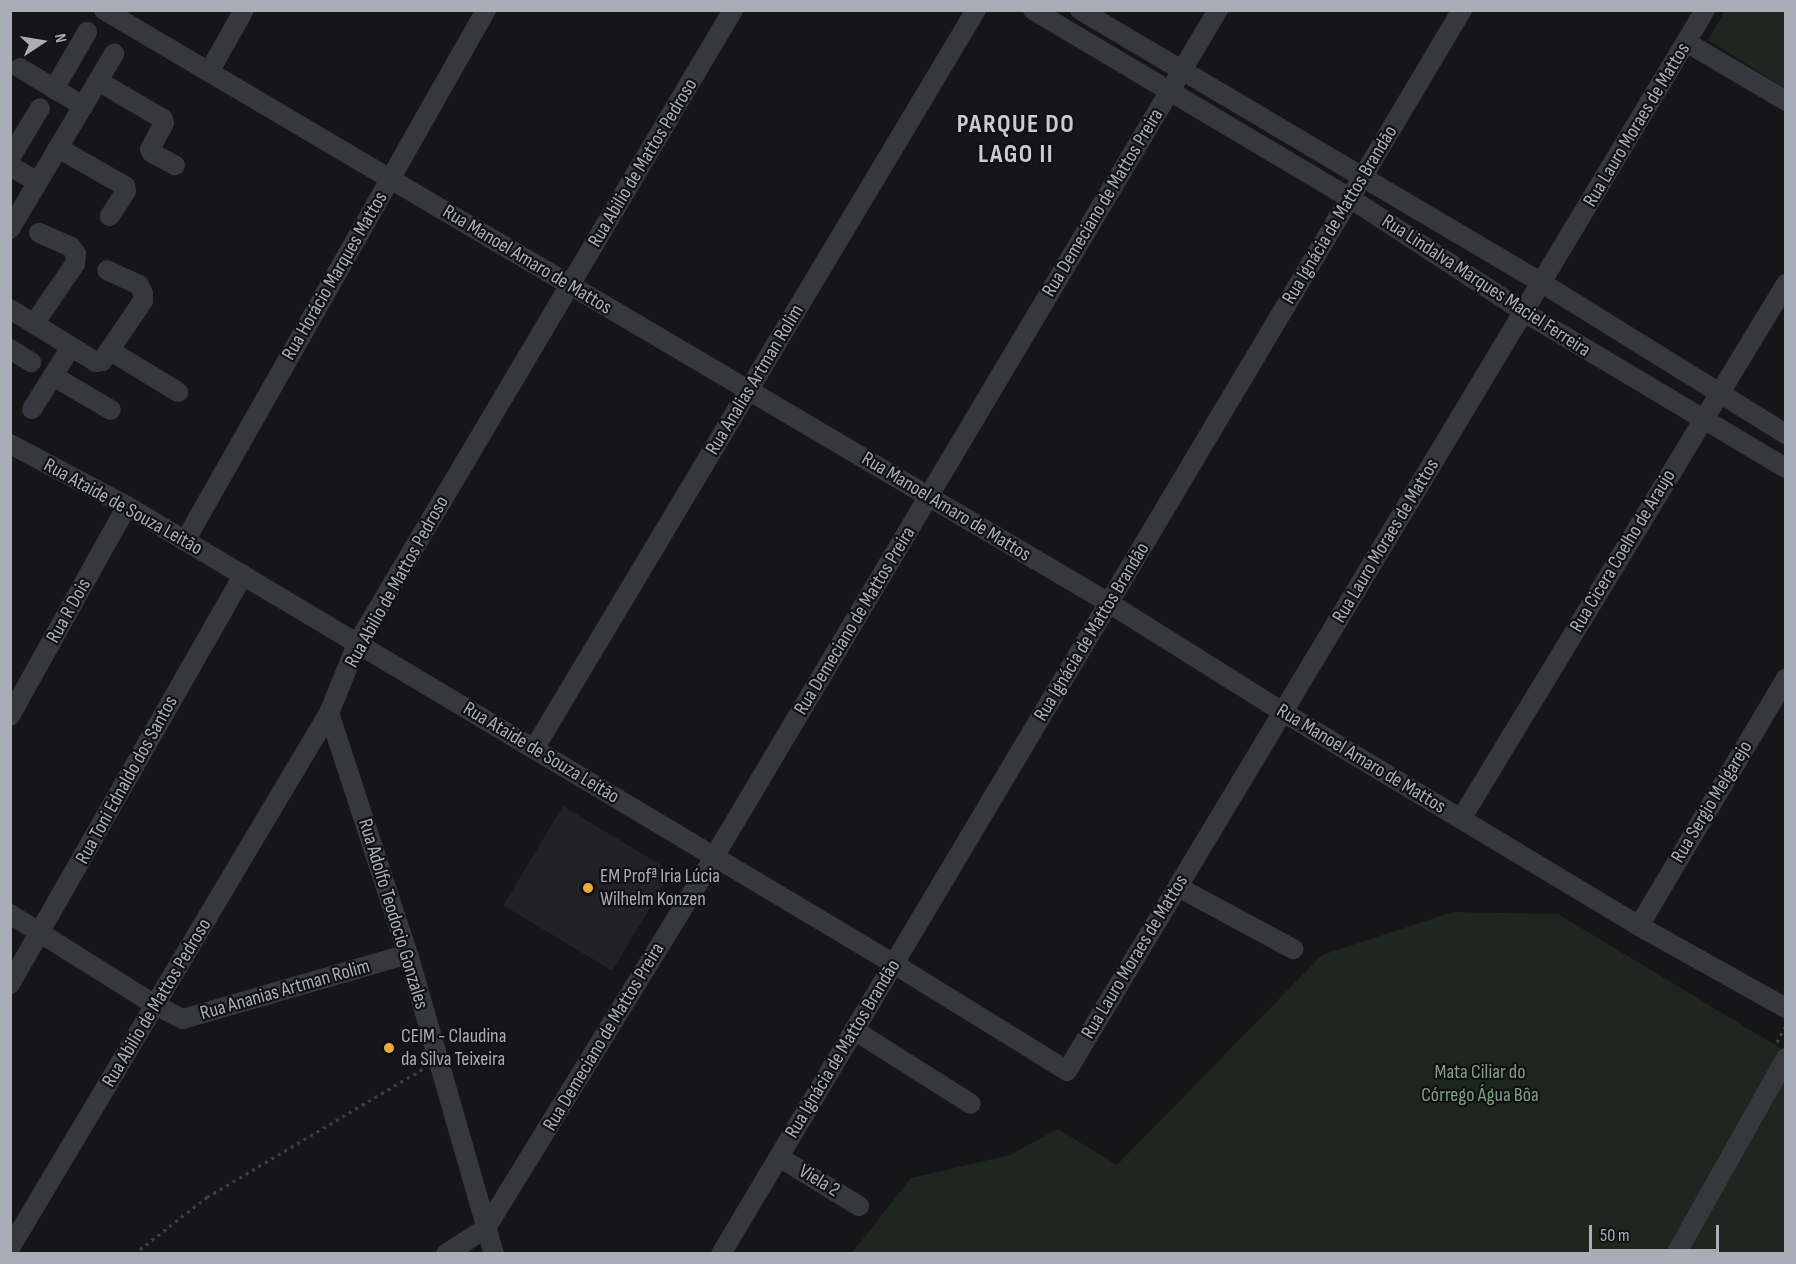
<!DOCTYPE html>
<html>
<head>
<meta charset="utf-8">
<style>
  body { margin:0 }
  #map { position:relative; width:1796px; height:1264px; overflow:hidden; background:#161618; font-family:"Sofia Sans Condensed",sans-serif }
  div>[style] { position:absolute }
  [style*='--x'] { left:calc(var(--x)*1px); top:calc(var(--y)*1px); width:calc(var(--w)*1px); rotate:calc(var(--a)*1deg) }
  .built>* { inset:0; background:#222225; transform-origin:0 0 }
  .green>* { inset:0; background:#1e261f }
  .path>* { height:3px; margin-top:-1.5px; transform-origin:0; background:repeating-linear-gradient(90deg,#3d3f44 0 3px,transparent 0 7.5px) }
  .street>* { height:20px; margin:-10px; padding:0 10px; transform-origin:10px; border-radius:10px; background:#37383d }
  .dots>* { width:16px; height:16px; translate:-50% -50%; box-sizing:border-box; border:3px solid #111113; border-radius:50% }
  span { translate:-50% -50%; white-space:nowrap; text-align:center; line-height:1.15; -webkit-text-stroke:4.5px #111113; paint-order:stroke }
  .street-label { font-size:20px; color:#a9adb7 }
  .poi-label { font-size:20px; color:#a9adb7 }
  .left { translate:0 -50%; text-align:left }
  .park-label { font-size:20px; color:#80a282 }
  .district-label { font-size:26px; color:#c9ccd4; font-weight:700; letter-spacing:1.5px }
  .frame { position:absolute; inset:0; border:12px solid #a9adb7; pointer-events:none }
  .north { position:absolute; left:12px; top:12px; width:60px; height:60px; -webkit-text-stroke:4px #111113; paint-order:stroke; rotate:78deg; font-size:16px; font-weight:700; line-height:24px; text-align:center; color:#a9adb7 }
  .north::after { content:''; display:block; margin:auto; width:21px; height:27px; background:#a9adb7; clip-path:polygon(50% 0,100% 100%,50% 72%,0 100%) }
  .scale { position:absolute; left:1589px; top:1225px; width:130px; height:27px; box-sizing:border-box; border:3px solid #a9adb7; border-top:0; padding-left:8px; font-size:18px; line-height:21px; white-space:nowrap; color:#a9adb7; -webkit-text-stroke:4px #111113; paint-order:stroke }
</style>
</head>
<body>
<div id="map">
  <div class="built">
    <i style="left:563px;top:806px;width:127px;height:116px;rotate:31deg"></i>
  </div>
  <div class="green">
    <i style="clip-path:polygon(1725px 11px,1785px 11px,1785px 88px,1708px 40px)"></i>
    <i style="clip-path:polygon(1453px 912px,1558px 914px,1785px 1051px,1785px 1253px,851px 1254px,911px 1178px,1010px 1155px,1058px 1129px,1117px 1165px,1322px 955px)"></i>
  </div>
  <div class="path">
    <i style="--x:1777;--y:1042;--w:17;--a:-62"></i>
    <i style="--x:134;--y:1254;--w:93;--a:-38"></i>
    <i style="--x:207;--y:1197;--w:251;--a:-30.7"></i>
  </div>
  <div class="street">
    <i style="--x:104;--y:10;--w:1167;--a:30.54"></i>
    <i style="--x:1109;--y:603;--w:205;--a:32.1"></i>
    <i style="--x:1283;--y:712;--w:415;--a:31"></i>
    <i style="--x:1639;--y:926;--w:168;--a:29.2"></i>
    <i style="--x:1033;--y:10;--w:369;--a:30.7"></i>
    <i style="--x:1350;--y:198;--w:208;--a:33.2"></i>
    <i style="--x:1524;--y:312;--w:305;--a:30.8"></i>
    <i style="--x:1080;--y:10;--w:537;--a:30.58"></i>
    <i style="--x:1542;--y:283;--w:287;--a:31.8"></i>
    <i style="--x:1686;--y:42;--w:116;--a:30.5"></i>
    <i style="--x:20;--y:68;--w:74;--a:31.1"></i>
    <i style="--x:209;--y:72;--w:71;--a:-60.6"></i>
    <i style="--x:98;--y:81;--w:75;--a:30.3"></i>
    <i style="--x:163;--y:119;--w:4;--a:76"></i>
    <i style="--x:164;--y:123;--w:30;--a:118"></i>
    <i style="--x:150;--y:149;--w:4;--a:63"></i>
    <i style="--x:152;--y:153;--w:26;--a:28"></i>
    <i style="--x:54;--y:89;--w:66;--a:-59.9"></i>
    <i style="--x:58;--y:148;--w:77;--a:29.6"></i>
    <i style="--x:125;--y:186;--w:5;--a:79"></i>
    <i style="--x:126;--y:191;--w:30;--a:123"></i>
    <i style="--x:10;--y:158;--w:58;--a:-59"></i>
    <i style="--x:10;--y:166;--w:32;--a:30"></i>
    <i style="--x:10;--y:229;--w:204;--a:-59.3"></i>
    <i style="--x:10;--y:309;--w:101;--a:31.6"></i>
    <i style="--x:96;--y:362;--w:6;--a:-9"></i>
    <i style="--x:102;--y:361;--w:73;--a:-55.7"></i>
    <i style="--x:143;--y:301;--w:8;--a:-90"></i>
    <i style="--x:143;--y:293;--w:9;--a:-117"></i>
    <i style="--x:139;--y:285;--w:35;--a:-155"></i>
    <i style="--x:34;--y:324;--w:73;--a:-55.7"></i>
    <i style="--x:75;--y:264;--w:10;--a:-84"></i>
    <i style="--x:76;--y:254;--w:9;--a:-126"></i>
    <i style="--x:71;--y:247;--w:35;--a:-156"></i>
    <i style="--x:10;--y:349;--w:25;--a:32"></i>
    <i style="--x:109;--y:350;--w:81;--a:31.3"></i>
    <i style="--x:53;--y:376;--w:67;--a:30.4"></i>
    <i style="--x:32;--y:409;--w:73;--a:-57.8"></i>
    <i style="--x:10;--y:444;--w:132;--a:27.9"></i>
    <i style="--x:127;--y:506;--w:893;--a:30.84"></i>
    <i style="--x:894;--y:964;--w:203;--a:31.7"></i>
    <i style="--x:1067;--y:1071;--w:1238;--a:-58.98"></i>
    <i style="--x:185;--y:541;--w:610;--a:-60.45"></i>
    <i style="--x:329;--y:713;--w:254;--a:71.9"></i>
    <i style="--x:408;--y:954;--w:312;--a:74"></i>
    <i style="--x:10;--y:716;--w:240;--a:-60.9"></i>
    <i style="--x:534;--y:749;--w:861;--a:-59.12"></i>
    <i style="--x:1461;--y:819;--w:626;--a:-58.72"></i>
    <i style="--x:1178;--y:887;--w:131;--a:28.3"></i>
    <i style="--x:10;--y:914;--w:171;--a:32.1"></i>
    <i style="--x:155;--y:1005;--w:31;--a:27"></i>
    <i style="--x:183;--y:1019;--w:234;--a:-16.1"></i>
    <i style="--x:1639;--y:926;--w:288;--a:-59.3"></i>
    <i style="--x:10;--y:984;--w:471;--a:-60.3"></i>
    <i style="--x:854;--y:1030;--w:138;--a:32.3"></i>
    <i style="--x:779;--y:1157;--w:94;--a:31.5"></i>
    <i style="--x:10;--y:1248;--w:623;--a:-59.19"></i>
    <i style="--x:329;--y:713;--w:74;--a:-67.9"></i>
    <i style="--x:357;--y:644;--w:737;--a:-59.33"></i>
    <i style="--x:446;--y:1254;--w:48;--a:-33"></i>
    <i style="--x:486;--y:1228;--w:435;--a:-58.4"></i>
    <i style="--x:714;--y:857;--w:986;--a:-59.25"></i>
    <i style="--x:721;--y:1254;--w:1448;--a:-59.22"></i>
    <i style="--x:1676;--y:1254;--w:225;--a:-60.7"></i>
  </div>
  <div class="dots">
    <i style="left:588px;top:888px;background:#eaab3b"></i>
    <i style="left:389px;top:1048px;background:#eaab3b"></i>
  </div>
  <div class="street-label">
    <span style="left:1637px;top:125px;rotate:-59deg">Rua Lauro Moraes de Mattos</span>
    <span style="left:643px;top:163px;rotate:-59deg">Rua Abilio de Mattos Pedroso</span>
    <span style="left:1103px;top:203px;rotate:-59deg">Rua Demeciano de Mattos Preira</span>
    <span style="left:1340px;top:215px;rotate:-59deg">Rua Ignácia de Mattos Brandão</span>
    <span style="left:527px;top:260px;rotate:31deg">Rua Manoel Amaro de Mattos</span>
    <span style="left:335px;top:276px;rotate:-60deg">Rua Horácio Marques Mattos</span>
    <span style="left:1486px;top:286px;rotate:33deg">Rua Lindalva Marques Maciel Ferreira</span>
    <span style="left:755px;top:380px;rotate:-59deg">Rua Analias Artman Rolim</span>
    <span style="left:123px;top:507px;rotate:29deg">Rua Ataide de Souza Leitão</span>
    <span style="left:946px;top:507px;rotate:31deg">Rua Manoel Amaro de Mattos</span>
    <span style="left:1386px;top:541px;rotate:-59deg">Rua Lauro Moraes de Mattos</span>
    <span style="left:1623px;top:551px;rotate:-59deg">Rua Cicera Coelho de Araujo</span>
    <span style="left:397px;top:582px;rotate:-61deg">Rua Abilio de Mattos Pedroso</span>
    <span style="left:69px;top:611px;rotate:-61deg">Rua R Dois</span>
    <span style="left:855px;top:621px;rotate:-59deg">Rua Demeciano de Mattos Preira</span>
    <span style="left:1092px;top:632px;rotate:-59deg">Rua Ignácia de Mattos Brandão</span>
    <span style="left:541px;top:753px;rotate:31deg">Rua Ataide de Souza Leitão</span>
    <span style="left:1361px;top:759px;rotate:31deg">Rua Manoel Amaro de Mattos</span>
    <span style="left:127px;top:780px;rotate:-61deg">Rua Toni Ednaldo dos Santos</span>
    <span style="left:1712px;top:802px;rotate:-59deg">Rua Sergio Melgarejo</span>
    <span style="left:393px;top:914px;rotate:73deg">Rua Adolfo Teodocio Gonzales</span>
    <span style="left:1135px;top:957px;rotate:-59deg">Rua Lauro Moraes de Mattos</span>
    <span style="left:285px;top:990px;rotate:-16deg">Rua Ananias Artman Rolim</span>
    <span style="left:157px;top:1003px;rotate:-59deg">Rua Abilio de Mattos Pedroso</span>
    <span style="left:604px;top:1037px;rotate:-59deg">Rua Demeciano de Mattos Preira</span>
    <span style="left:843px;top:1049px;rotate:-59deg">Rua Ignácia de Mattos Brandão</span>
    <span style="left:819px;top:1181px;rotate:31deg">Viela 2</span>
  </div>
  <div class="poi-label">
    <span class="left" style="left:600px;top:888px">EM Profª Iria Lúcia<br>Wilhelm Konzen</span>
    <span class="left" style="left:401px;top:1048px">CEIM - Claudina<br>da Silva Teixeira</span>
  </div>
  <div class="park-label">
    <span style="left:1480px;top:1084px">Mata Ciliar do<br>Córrego Água Bôa</span>
  </div>
  <div class="district-label">
    <span style="left:1016px;top:140px">PARQUE DO<br>LAGO II</span>
  </div>
  <div class="frame"></div>
  <div class="north">N</div>
  <div class="scale">50 m</div>
</div>
</body>
</html>
